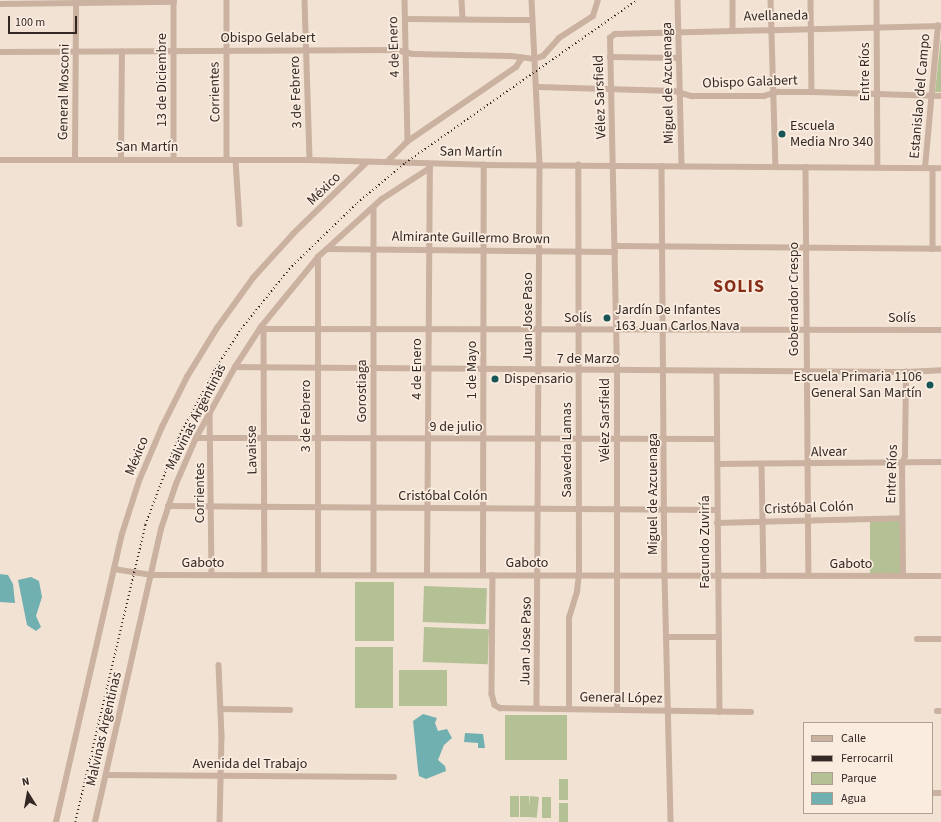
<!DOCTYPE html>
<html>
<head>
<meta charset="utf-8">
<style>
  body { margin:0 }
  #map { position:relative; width:941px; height:822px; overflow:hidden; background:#f2e2d4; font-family:"Source Sans 3",sans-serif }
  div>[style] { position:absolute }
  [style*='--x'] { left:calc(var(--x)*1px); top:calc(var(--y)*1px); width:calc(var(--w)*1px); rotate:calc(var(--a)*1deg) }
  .green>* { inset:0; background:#b4c194; transform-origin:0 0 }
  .water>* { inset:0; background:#71b0b0 }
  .minor>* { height:5.5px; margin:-2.75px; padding:0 2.75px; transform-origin:2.75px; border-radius:2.75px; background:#cab1a0 }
  .rail>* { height:1.5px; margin-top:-0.75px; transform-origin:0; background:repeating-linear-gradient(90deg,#332824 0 1px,transparent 0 4px) }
  .dots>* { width:11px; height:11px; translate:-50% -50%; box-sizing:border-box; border:2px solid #faede0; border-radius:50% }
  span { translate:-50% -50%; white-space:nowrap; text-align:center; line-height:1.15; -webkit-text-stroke:3.5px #faede0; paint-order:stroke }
  .street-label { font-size:14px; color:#332824 }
  .poi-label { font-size:14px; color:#332824 }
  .left { translate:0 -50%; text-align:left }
  .right { translate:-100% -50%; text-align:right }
  .district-label { font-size:18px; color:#872e18; font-weight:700; letter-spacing:1px }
  .legend { position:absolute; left:803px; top:722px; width:130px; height:92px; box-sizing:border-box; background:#faede0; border:1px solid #aa9e95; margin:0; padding:5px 7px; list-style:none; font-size:12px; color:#332824 }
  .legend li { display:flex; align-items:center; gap:8px; height:20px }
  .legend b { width:20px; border:1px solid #aa9e95 }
  .north { position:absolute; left:8px; top:774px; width:40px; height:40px; -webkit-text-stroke:3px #faede0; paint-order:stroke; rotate:349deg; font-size:11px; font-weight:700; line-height:16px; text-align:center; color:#332824 }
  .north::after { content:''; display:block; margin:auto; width:14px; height:18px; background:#332824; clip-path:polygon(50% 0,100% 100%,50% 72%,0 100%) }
  .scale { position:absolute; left:8px; top:16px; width:69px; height:18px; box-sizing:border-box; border:2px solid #332824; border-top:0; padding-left:5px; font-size:12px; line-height:14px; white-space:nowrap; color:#332824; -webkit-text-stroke:3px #faede0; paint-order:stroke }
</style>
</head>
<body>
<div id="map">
  <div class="green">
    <i style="clip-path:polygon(941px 37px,941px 92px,935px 92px)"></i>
    <i style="left:870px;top:521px;width:30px;height:52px"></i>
    <i style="left:355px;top:582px;width:39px;height:59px"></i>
    <i style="left:424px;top:586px;width:63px;height:36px;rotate:2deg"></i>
    <i style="left:424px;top:627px;width:65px;height:35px;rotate:2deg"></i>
    <i style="left:355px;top:647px;width:38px;height:61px"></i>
    <i style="left:447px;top:670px;width:36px;height:48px;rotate:90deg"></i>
    <i style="left:505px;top:715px;width:62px;height:45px"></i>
    <i style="left:568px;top:779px;width:21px;height:9px;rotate:90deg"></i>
    <i style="left:510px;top:796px;width:9px;height:21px"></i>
    <i style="left:520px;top:796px;width:9px;height:21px"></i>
    <i style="left:530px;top:796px;width:9px;height:21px;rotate:6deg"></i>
    <i style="left:542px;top:797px;width:9px;height:21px"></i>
    <i style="left:559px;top:803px;width:9px;height:19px"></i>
  </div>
  <div class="water">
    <i style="clip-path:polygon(0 574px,8px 575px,13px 584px,15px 603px,0 602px)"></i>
    <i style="clip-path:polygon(31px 577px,39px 581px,42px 597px,36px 616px,41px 627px,36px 631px,27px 625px,18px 580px)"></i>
    <i style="clip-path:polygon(423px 714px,437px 718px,435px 723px,438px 731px,447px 729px,452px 738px,444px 745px,438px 760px,445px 766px,446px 771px,426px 779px,419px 776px,418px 770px,413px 721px)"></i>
    <i style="clip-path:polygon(465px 733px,483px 734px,485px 748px,478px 748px,478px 743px,464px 742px)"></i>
  </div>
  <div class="minor">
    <i style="--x:174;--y:0;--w:159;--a:90"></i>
    <i style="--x:227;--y:0;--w:159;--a:90"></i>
    <i style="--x:305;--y:0;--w:160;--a:88.2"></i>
    <i style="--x:405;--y:0;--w:141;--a:88.8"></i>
    <i style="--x:462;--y:0;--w:19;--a:87"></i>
    <i style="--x:532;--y:0;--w:164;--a:87.2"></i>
    <i style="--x:540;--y:164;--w:543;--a:90.32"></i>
    <i style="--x:678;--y:0;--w:166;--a:88.6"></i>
    <i style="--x:733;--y:0;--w:29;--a:90"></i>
    <i style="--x:771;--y:0;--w:167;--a:88.3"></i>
    <i style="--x:811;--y:0;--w:92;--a:89.4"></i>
    <i style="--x:877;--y:0;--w:167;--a:89.7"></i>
    <i style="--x:0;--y:4;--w:174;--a:-0.7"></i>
    <i style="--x:405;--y:19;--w:127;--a:0.5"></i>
    <i style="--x:0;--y:52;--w:397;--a:-0.3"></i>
    <i style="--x:397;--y:50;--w:16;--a:14"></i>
    <i style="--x:413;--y:54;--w:98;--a:1.2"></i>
    <i style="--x:511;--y:56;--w:23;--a:7"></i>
    <i style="--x:534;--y:59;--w:9;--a:-18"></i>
    <i style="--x:543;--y:56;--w:24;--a:-48"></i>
    <i style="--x:559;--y:38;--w:40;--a:-32.9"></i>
    <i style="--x:593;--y:16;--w:17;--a:-73"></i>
    <i style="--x:610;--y:57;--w:68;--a:0.8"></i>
    <i style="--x:538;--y:87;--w:136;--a:1.7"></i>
    <i style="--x:674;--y:91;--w:19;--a:16"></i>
    <i style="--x:692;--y:96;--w:72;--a:0"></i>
    <i style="--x:764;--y:96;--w:15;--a:-16"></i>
    <i style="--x:778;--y:92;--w:34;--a:0"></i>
    <i style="--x:812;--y:92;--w:129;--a:1.8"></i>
    <i style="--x:121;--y:159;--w:107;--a:-89.5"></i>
    <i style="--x:0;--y:160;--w:310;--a:0"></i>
    <i style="--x:310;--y:160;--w:174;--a:1.6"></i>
    <i style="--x:484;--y:165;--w:457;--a:0.4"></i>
    <i style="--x:75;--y:160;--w:160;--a:-89.6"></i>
    <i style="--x:236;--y:160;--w:64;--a:86.4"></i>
    <i style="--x:387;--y:162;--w:30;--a:-45"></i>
    <i style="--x:408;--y:141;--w:131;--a:-34.4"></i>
    <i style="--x:516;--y:67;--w:11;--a:-56"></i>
    <i style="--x:662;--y:166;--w:409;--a:89.6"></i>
    <i style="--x:665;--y:575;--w:247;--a:88.6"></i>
    <i style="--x:806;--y:167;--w:409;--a:89.6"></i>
    <i style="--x:925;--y:168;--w:143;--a:-84.8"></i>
    <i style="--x:933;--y:168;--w:81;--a:90"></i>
    <i style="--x:374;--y:207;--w:368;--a:90"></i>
    <i style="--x:615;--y:246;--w:326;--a:0.5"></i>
    <i style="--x:327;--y:249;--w:288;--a:0.6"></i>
    <i style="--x:261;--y:327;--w:4;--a:34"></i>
    <i style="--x:264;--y:329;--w:246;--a:89.8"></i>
    <i style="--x:264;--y:329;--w:677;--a:0.08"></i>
    <i style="--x:235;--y:367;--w:671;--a:0.43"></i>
    <i style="--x:906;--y:372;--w:35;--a:-3"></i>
    <i style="--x:717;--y:371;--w:341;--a:89.5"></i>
    <i style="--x:210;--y:411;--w:164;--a:89.3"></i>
    <i style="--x:196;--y:438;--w:521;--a:0.11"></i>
    <i style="--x:718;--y:464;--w:223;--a:-0.5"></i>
    <i style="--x:762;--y:464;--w:112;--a:89"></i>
    <i style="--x:168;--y:506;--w:549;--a:0.42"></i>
    <i style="--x:717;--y:523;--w:185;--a:-1.5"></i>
    <i style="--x:114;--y:569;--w:37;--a:9"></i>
    <i style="--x:151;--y:575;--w:790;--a:0.07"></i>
    <i style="--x:318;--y:575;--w:318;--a:-90"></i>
    <i style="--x:427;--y:575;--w:410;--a:-89.6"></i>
    <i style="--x:483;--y:575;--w:410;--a:-89.9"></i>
    <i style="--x:493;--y:575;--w:119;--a:90.5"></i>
    <i style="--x:492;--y:694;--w:11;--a:75"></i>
    <i style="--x:495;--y:705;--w:6;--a:31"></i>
    <i style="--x:500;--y:708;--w:251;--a:0.9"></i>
    <i style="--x:903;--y:576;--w:109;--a:-90.5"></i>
    <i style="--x:902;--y:467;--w:11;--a:-75"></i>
    <i style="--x:905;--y:456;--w:84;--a:-89.3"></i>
    <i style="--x:667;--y:637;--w:51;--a:0"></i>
    <i style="--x:917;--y:639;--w:24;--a:0"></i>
    <i style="--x:219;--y:665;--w:71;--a:87.6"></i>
    <i style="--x:222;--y:736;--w:86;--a:91.3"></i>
    <i style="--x:221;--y:709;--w:69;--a:0.8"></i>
    <i style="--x:569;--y:709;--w:91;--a:-90"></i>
    <i style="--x:569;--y:618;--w:28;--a:-73"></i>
    <i style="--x:577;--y:591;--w:16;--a:-83"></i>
    <i style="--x:579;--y:575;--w:410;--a:-90.1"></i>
    <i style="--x:617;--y:710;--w:339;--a:-90"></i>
    <i style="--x:617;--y:371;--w:333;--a:-91.2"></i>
    <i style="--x:610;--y:38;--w:6;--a:-39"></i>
    <i style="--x:615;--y:34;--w:326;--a:-1.4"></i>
    <i style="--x:937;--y:711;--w:4;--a:0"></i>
    <i style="--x:106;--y:775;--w:288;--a:0.4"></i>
    <i style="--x:932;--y:793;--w:9;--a:0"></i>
    <i style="--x:56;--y:822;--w:295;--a:-77.1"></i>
    <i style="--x:122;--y:534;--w:56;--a:-72.2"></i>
    <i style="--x:139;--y:481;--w:59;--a:-66.9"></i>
    <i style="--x:162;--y:427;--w:56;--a:-63.4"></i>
    <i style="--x:187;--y:377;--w:57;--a:-58.5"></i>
    <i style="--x:217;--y:328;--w:62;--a:-54.2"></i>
    <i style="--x:253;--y:278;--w:59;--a:-47.7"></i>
    <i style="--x:293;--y:234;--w:103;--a:-44.2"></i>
    <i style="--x:95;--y:822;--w:300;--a:-77.3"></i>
    <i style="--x:161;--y:529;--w:47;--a:-71.6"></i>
    <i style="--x:176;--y:484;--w:50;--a:-66.5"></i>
    <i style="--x:196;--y:438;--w:81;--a:-61.2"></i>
    <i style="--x:235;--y:367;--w:48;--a:-57"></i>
    <i style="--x:261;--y:327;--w:90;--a:-50.8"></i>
    <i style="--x:318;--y:257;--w:86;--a:-42.2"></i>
    <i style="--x:382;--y:199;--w:57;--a:-32.9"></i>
  </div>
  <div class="rail">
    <i style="--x:75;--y:822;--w:305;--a:-76.7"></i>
    <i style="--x:145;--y:525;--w:93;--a:-69.2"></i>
    <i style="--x:178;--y:438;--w:78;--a:-61.8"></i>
    <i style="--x:215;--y:369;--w:48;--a:-57"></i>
    <i style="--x:241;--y:329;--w:77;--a:-51.3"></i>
    <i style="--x:289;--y:269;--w:95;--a:-44.1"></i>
    <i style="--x:357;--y:203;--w:62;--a:-39.8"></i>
    <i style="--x:405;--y:163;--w:284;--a:-35.1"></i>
  </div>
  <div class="dots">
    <i style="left:782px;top:134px;background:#175557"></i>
    <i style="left:607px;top:318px;background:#175557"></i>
    <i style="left:495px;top:379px;background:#175557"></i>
    <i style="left:930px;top:385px;background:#175557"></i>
  </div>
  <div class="street-label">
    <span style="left:776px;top:16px;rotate:-1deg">Avellaneda</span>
    <span style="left:268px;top:38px">Obispo Gelabert</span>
    <span style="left:394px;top:47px;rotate:-92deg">4 de Enero</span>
    <span style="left:865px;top:72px;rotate:-90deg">Entre Ríos</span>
    <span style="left:162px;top:80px;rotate:-90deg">13 de Diciembre</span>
    <span style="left:750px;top:82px;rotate:-2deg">Obispo Galabert</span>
    <span style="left:668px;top:83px;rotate:-91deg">Miguel de Azcuenaga</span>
    <span style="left:64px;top:92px;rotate:-89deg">General Mosconi</span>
    <span style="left:215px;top:92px;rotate:-91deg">Corrientes</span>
    <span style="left:296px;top:92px;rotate:-92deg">3 de Febrero</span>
    <span style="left:920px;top:96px;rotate:-85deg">Estanislao del Campo</span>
    <span style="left:600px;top:97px;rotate:-92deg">Vélez Sarsfield</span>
    <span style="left:147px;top:147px">San Martín</span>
    <span style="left:471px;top:152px;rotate:1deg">San Martín</span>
    <span style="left:324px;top:189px;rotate:-44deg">México</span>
    <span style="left:471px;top:238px;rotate:1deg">Almirante Guillermo Brown</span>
    <span style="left:794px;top:299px;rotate:-90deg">Gobernador Crespo</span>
    <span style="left:528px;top:317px;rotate:-90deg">Juan Jose Paso</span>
    <span style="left:578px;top:318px">Solís</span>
    <span style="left:902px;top:318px">Solís</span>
    <span style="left:588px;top:359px">7 de Marzo</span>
    <span style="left:417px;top:369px;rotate:-90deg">4 de Enero</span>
    <span style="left:472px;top:370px;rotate:-90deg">1 de Mayo</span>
    <span style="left:362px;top:391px;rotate:-90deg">Gorostiaga</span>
    <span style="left:306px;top:416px;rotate:-90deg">3 de Febrero</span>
    <span style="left:196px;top:417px;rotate:-63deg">Malvinas Argentinas</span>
    <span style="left:605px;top:420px;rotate:-90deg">Vélez Sarsfield</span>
    <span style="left:456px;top:427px">9 de julio</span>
    <span style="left:252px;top:450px;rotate:-91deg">Lavaisse</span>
    <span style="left:567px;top:450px;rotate:-90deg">Saavedra Lamas</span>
    <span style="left:829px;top:452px;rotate:-1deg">Alvear</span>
    <span style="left:137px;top:456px;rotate:-68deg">México</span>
    <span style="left:892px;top:474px;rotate:-88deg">Entre Ríos</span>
    <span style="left:200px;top:493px;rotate:-90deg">Corrientes</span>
    <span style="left:653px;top:494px;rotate:-90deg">Miguel de Azcuenaga</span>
    <span style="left:443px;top:496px">Cristóbal Colón</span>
    <span style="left:809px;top:508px;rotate:-2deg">Cristóbal Colón</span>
    <span style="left:705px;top:542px;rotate:-90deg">Facundo Zuviría</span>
    <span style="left:203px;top:563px">Gaboto</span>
    <span style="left:527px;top:563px">Gaboto</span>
    <span style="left:851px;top:564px">Gaboto</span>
    <span style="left:526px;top:641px;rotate:-89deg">Juan Jose Paso</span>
    <span style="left:621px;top:698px;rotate:1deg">General López</span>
    <span style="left:104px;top:729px;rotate:-77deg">Malvinas Argentinas</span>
    <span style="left:250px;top:764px">Avenida del Trabajo</span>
  </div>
  <div class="poi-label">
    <span class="left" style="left:790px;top:134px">Escuela<br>Media Nro 340</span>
    <span class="left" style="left:615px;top:318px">Jardín De Infantes<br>163 Juan Carlos Nava</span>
    <span class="right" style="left:922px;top:385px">Escuela Primaria 1106<br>General San Martín</span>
    <span class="left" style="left:504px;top:379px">Dispensario</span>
  </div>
  <div class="district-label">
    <span style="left:739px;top:287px">SOLIS</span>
  </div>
  <ul class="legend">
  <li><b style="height:5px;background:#cab1a0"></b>Calle</li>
  <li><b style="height:5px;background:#332824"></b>Ferrocarril</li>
  <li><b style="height:11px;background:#b4c194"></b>Parque</li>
  <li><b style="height:11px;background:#71b0b0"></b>Agua</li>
  </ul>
  <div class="north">N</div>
  <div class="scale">100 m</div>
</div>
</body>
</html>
